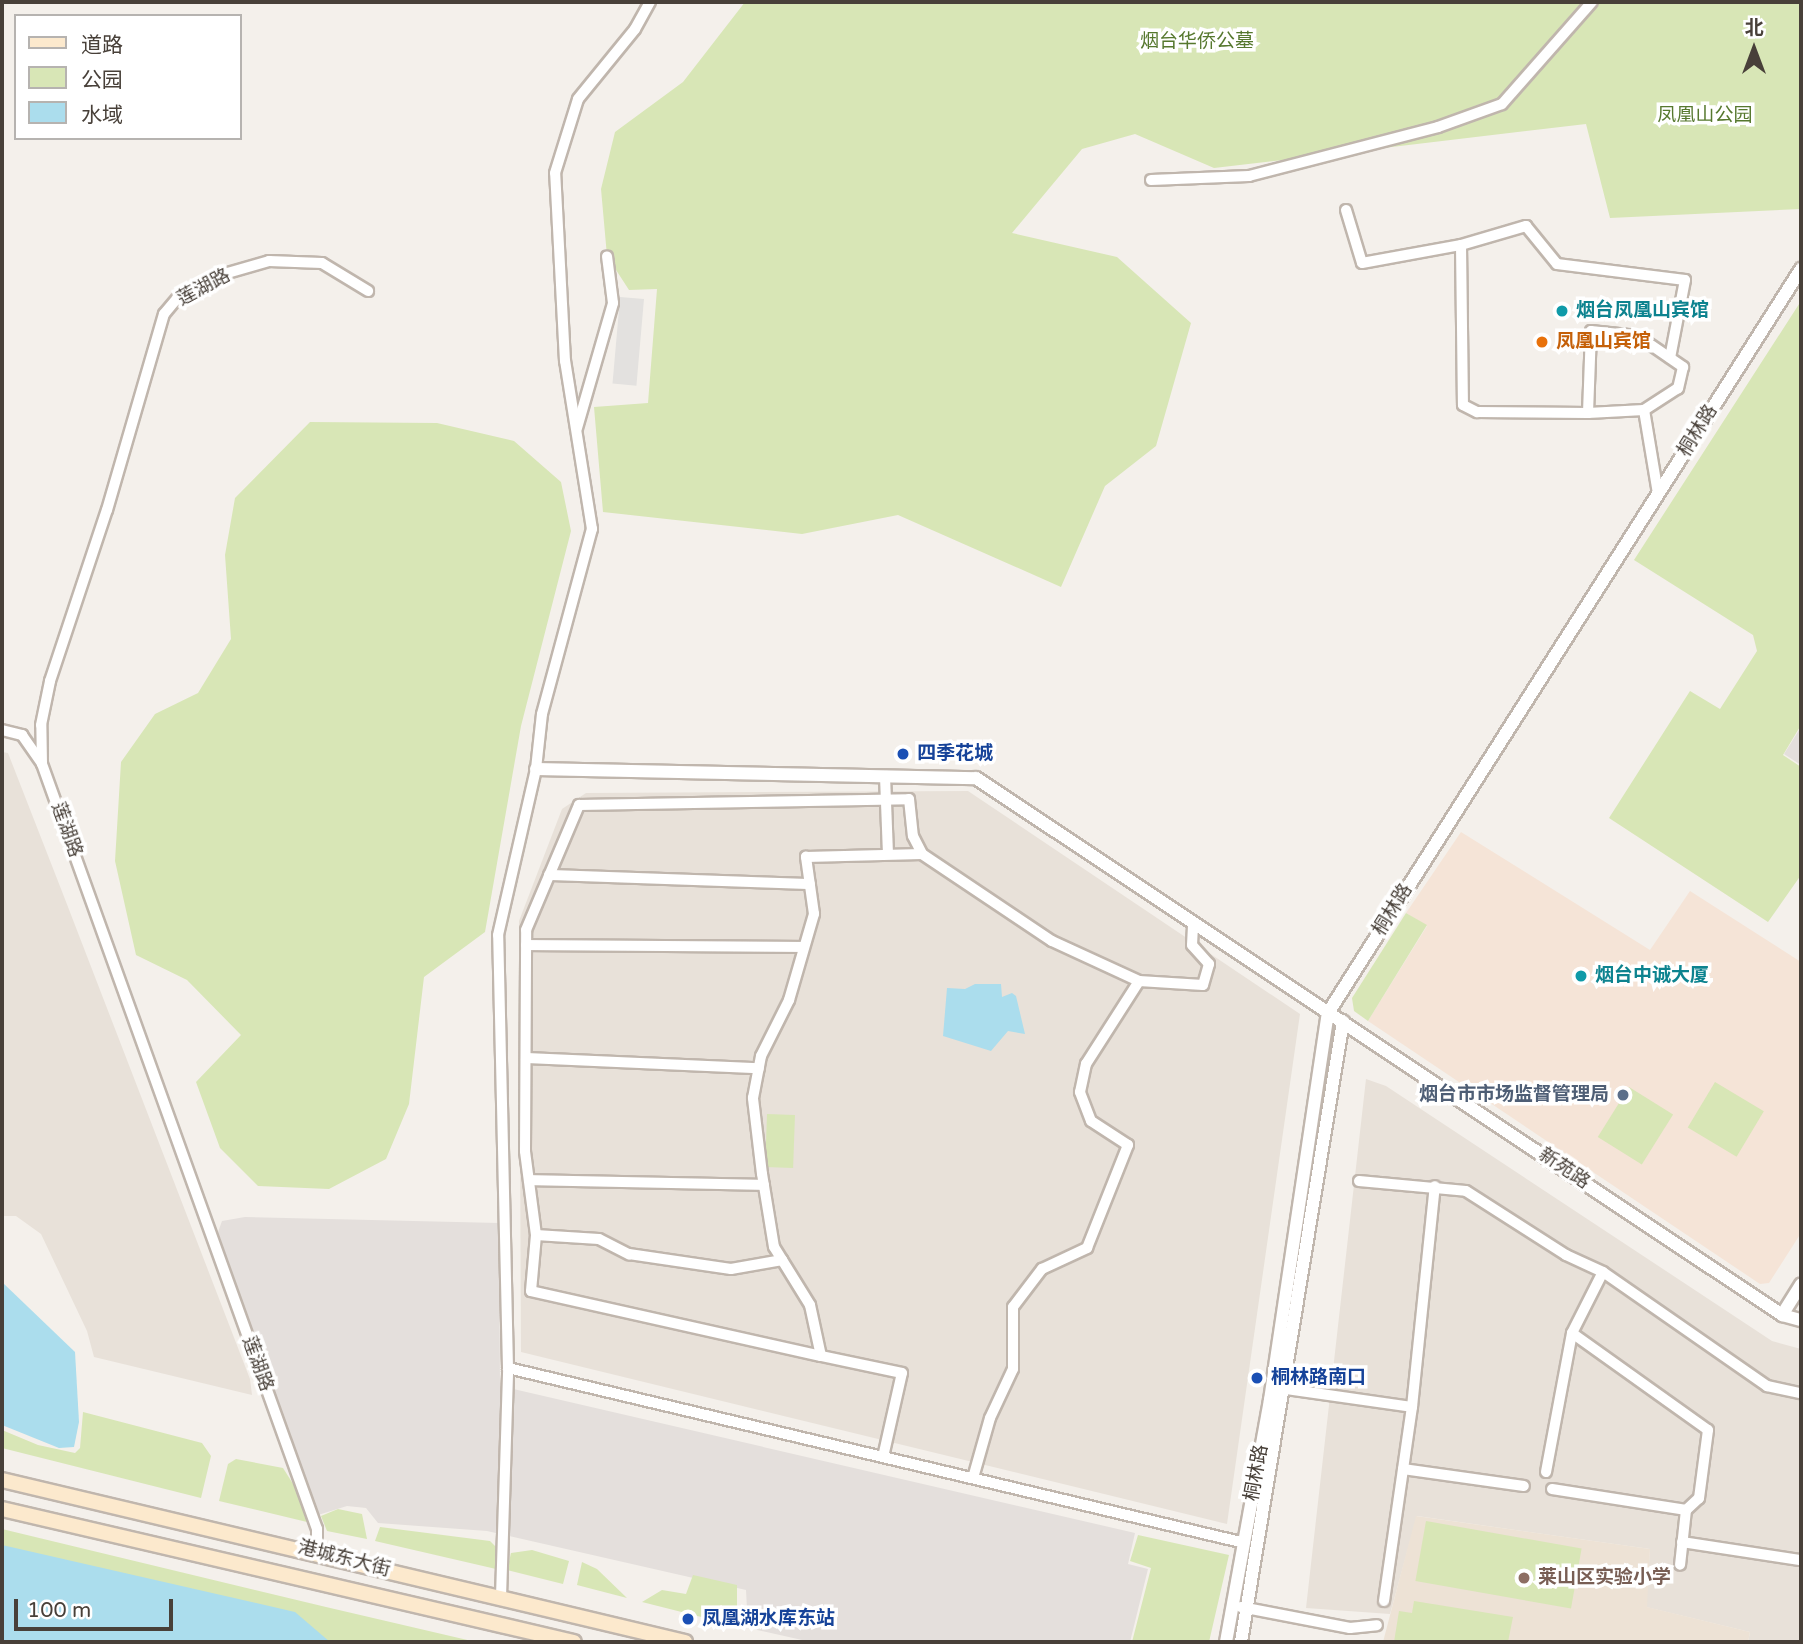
<!DOCTYPE html>
<html>
<head>
<meta charset="utf-8">
<style>
  body { margin:0 }
  #map { position:relative; width:1803px; height:1644px; overflow:hidden; background:#f4f0eb; font-family:"Varela Round","Noto Sans SC",sans-serif }
  div>[style] { position:absolute }
  [style*='--x'] { left:calc(var(--x)*1px); top:calc(var(--y)*1px); width:calc(var(--w)*1px); rotate:calc(var(--a)*1deg) }
  .residential>* { inset:0; background:#e8e1d9 }
  .commercial>* { inset:0; background:#f5e4d7 }
  .industrial>* { inset:0; background:#e4dfdc }
  .education>* { inset:0; background:#ede2d5 }
  .green>* { inset:0; background:#d8e6b6; transform-origin:0 0 }
  .parking>* { inset:0; background:#e3e1df; transform-origin:0 0 }
  .water>* { inset:0; background:#abdded }
  .roads { filter:drop-shadow(2px 0 #c0b6ad) drop-shadow(-2px 0 #c0b6ad) drop-shadow(0 2px #c0b6ad) drop-shadow(0 -2px #c0b6ad) }
  .minor>* { height:10px; margin:-5px; padding:0 5px; transform-origin:5px; border-radius:5px; background:#fff }
  .tertiary>* { height:12px; margin:-6px; padding:0 6px; transform-origin:6px; border-radius:6px; background:#fff }
  .secondary>* { height:14px; margin:-7px; padding:0 7px; transform-origin:7px; border-radius:7px; background:#fce9cd }
  .dots>* { width:19px; height:19px; translate:-50% -50%; box-sizing:border-box; border:4px solid #fff; border-radius:50% }
  span { translate:-50% -50%; white-space:nowrap; text-align:center; line-height:1.15; -webkit-text-stroke:7px #fff; paint-order:stroke }
  .park-label { font-size:19px; color:#56782e }
  .street-label { font-size:19px; color:#484039 }
  .culture-label { font-size:19px; color:#0d838f; font-weight:700 }
  .left { translate:0 -50%; text-align:left }
  .food-label { font-size:19px; color:#c56008; font-weight:700 }
  .transit-label { font-size:19px; color:#164399; font-weight:700 }
  .service-label { font-size:19px; color:#4e5e75; font-weight:700 }
  .right { translate:-100% -50%; text-align:right }
  .education-label { font-size:19px; color:#785e54; font-weight:700 }
  .frame { position:absolute; inset:0; border:4px solid #484039; pointer-events:none }
  .legend { position:absolute; left:14px; top:14px; width:228px; height:126px; box-sizing:border-box; background:#fff; border:2px solid #b6b3b0; margin:0; padding:9px 12px; list-style:none; font-size:21px; color:#484039 }
  .legend li { display:flex; align-items:center; gap:14px; height:35px }
  .legend b { width:35px; border:2px solid #b6b3b0 }
  .north { position:absolute; left:1719px; top:14px; width:70px; height:70px; -webkit-text-stroke:5px #fff; paint-order:stroke; rotate:0deg; font-size:19px; font-weight:700; line-height:28px; text-align:center; color:#484039 }
  .north::after { content:''; display:block; margin:auto; width:24px; height:32px; background:#484039; clip-path:polygon(50% 0,100% 100%,50% 72%,0 100%) }
  .scale { position:absolute; left:14px; top:1599px; width:159px; height:32px; box-sizing:border-box; border:4px solid #484039; border-top:0; padding-left:9px; font-size:21px; line-height:24px; white-space:nowrap; color:#484039; -webkit-text-stroke:5px #fff; paint-order:stroke }
</style>
</head>
<body>
<div id="map">
  <div class="residential">
    <i style="clip-path:polygon(2px 752px,8px 753px,63px 894px,250px 1379px,252px 1395px,94px 1357px,87px 1331px,41px 1234px,16px 1216px,2px 1216px)"></i>
    <i style="clip-path:polygon(968px 791px,1300px 1014px,1227px 1524px,521px 1352px,519px 921px,562px 809px,586px 793px)"></i>
    <i style="clip-path:polygon(1366px 1079px,1386px 1086px,1772px 1341px,1801px 1349px,1801px 1642px,1748px 1642px,1750px 1632px,1646px 1607px,1650px 1549px,1417px 1516px,1390px 1614px,1306px 1608px)"></i>
  </div>
  <div class="commercial">
    <i style="clip-path:polygon(1461px 832px,1650px 950px,1690px 891px,1801px 962px,1801px 1233px,1769px 1283px,1760px 1284px,1368px 1021px,1427px 926px,1406px 913px)"></i>
  </div>
  <div class="industrial">
    <i style="clip-path:polygon(1801px 727px,1801px 765px,1784px 754px)"></i>
    <i style="clip-path:polygon(245px 1217px,499px 1223px,500px 1386px,1135px 1533px,1128px 1564px,1148px 1569px,1130px 1642px,811px 1642px,748px 1628px,746px 1590px,487px 1531px,378px 1523px,366px 1508px,347px 1506px,318px 1515px,218px 1232px,222px 1221px)"></i>
  </div>
  <div class="education">
    <i style="clip-path:polygon(1416px 1516px,1650px 1549px,1647px 1607px,1750px 1632px,1748px 1642px,1383px 1642px)"></i>
  </div>
  <div class="green">
    <i style="clip-path:polygon(745px 2px,1801px 2px,1801px 209px,1610px 218px,1586px 124px,1214px 168px,1135px 134px,1082px 149px,1012px 233px,1117px 257px,1191px 323px,1156px 446px,1105px 486px,1061px 587px,898px 515px,802px 534px,603px 512px,594px 407px,648px 403px,657px 289px,629px 290px,607px 256px,601px 189px,615px 132px,683px 82px)"></i>
    <i style="clip-path:polygon(1801px 301px,1801px 725px,1783px 755px,1801px 767px,1801px 875px,1768px 922px,1609px 818px,1690px 691px,1720px 709px,1757px 651px,1753px 635px,1634px 560px)"></i>
    <i style="clip-path:polygon(310px 422px,437px 423px,514px 441px,561px 482px,571px 531px,521px 726px,485px 932px,424px 977px,409px 1104px,386px 1159px,329px 1189px,258px 1186px,220px 1148px,196px 1082px,241px 1035px,187px 980px,136px 955px,115px 861px,121px 762px,155px 714px,198px 693px,231px 639px,225px 555px,235px 498px)"></i>
    <i style="clip-path:polygon(1406px 913px,1427px 925px,1368px 1021px,1354px 1011px,1352px 998px)"></i>
    <i style="left:1715px;top:1082px;width:57px;height:53px;rotate:31deg"></i>
    <i style="left:1629px;top:1087px;width:52px;height:59px;rotate:32deg"></i>
    <i style="left:767px;top:1114px;width:28px;height:53px;rotate:2deg"></i>
    <i style="clip-path:polygon(83px 1412px,202px 1443px,211px 1456px,201px 1498px,2px 1448px,2px 1430px,38px 1445px,75px 1453px,80px 1448px)"></i>
    <i style="clip-path:polygon(236px 1459px,283px 1468px,297px 1490px,307px 1522px,219px 1501px,228px 1464px)"></i>
    <i style="clip-path:polygon(338px 1509px,362px 1514px,367px 1539px,327px 1531px,321px 1516px)"></i>
    <i style="left:1426px;top:1521px;width:158px;height:61px;rotate:10deg"></i>
    <i style="clip-path:polygon(380px 1527px,490px 1541px,496px 1547px,496px 1569px,375px 1541px)"></i>
    <i style="clip-path:polygon(2px 1529px,326px 1607px,476px 1642px,2px 1642px)"></i>
    <i style="clip-path:polygon(1138px 1535px,1229px 1555px,1209px 1642px,1132px 1642px,1151px 1568px,1130px 1561px)"></i>
    <i style="clip-path:polygon(532px 1550px,569px 1561px,563px 1584px,507px 1570px,511px 1553px)"></i>
    <i style="clip-path:polygon(582px 1562px,597px 1569px,627px 1598px,577px 1585px)"></i>
    <i style="clip-path:polygon(693px 1575px,737px 1585px,737px 1626px,642px 1602px,662px 1590px,686px 1594px)"></i>
    <i style="clip-path:polygon(1414px 1601px,1513px 1617px,1508px 1642px,1394px 1642px,1399px 1611px,1412px 1613px)"></i>
  </div>
  <div class="parking">
    <i style="left:644px;top:299px;width:87px;height:24px;rotate:95deg"></i>
  </div>
  <div class="water">
    <i style="clip-path:polygon(975px 984px,1001px 984px,1002px 997px,1012px 993px,1016px 996px,1025px 1034px,1008px 1031px,991px 1051px,943px 1036px,947px 988px,965px 989px)"></i>
    <i style="clip-path:polygon(2px 1282px,75px 1352px,79px 1422px,74px 1447px,59px 1448px,2px 1425px)"></i>
    <i style="clip-path:polygon(2px 1545px,295px 1612px,330px 1642px,2px 1642px)"></i>
  </div>
  <div class="roads">
    <div class="minor">
      <i style="--x:1151;--y:180;--w:98;--a:-2.3"></i>
      <i style="--x:1249;--y:176;--w:195;--a:-14.5"></i>
      <i style="--x:1438;--y:127;--w:68;--a:-19.8"></i>
      <i style="--x:1502;--y:104;--w:136;--a:-48.6"></i>
      <i style="--x:1346;--y:210;--w:55;--a:73.2"></i>
      <i style="--x:1362;--y:263;--w:101;--a:-10.3"></i>
      <i style="--x:1461;--y:245;--w:160;--a:89.3"></i>
      <i style="--x:1463;--y:405;--w:16;--a:27"></i>
      <i style="--x:1477;--y:412;--w:111;--a:0.5"></i>
      <i style="--x:1588;--y:413;--w:82;--a:-87.9"></i>
      <i style="--x:1591;--y:331;--w:47;--a:6.1"></i>
      <i style="--x:1638;--y:336;--w:55;--a:34.6"></i>
      <i style="--x:1683;--y:367;--w:22;--a:103"></i>
      <i style="--x:1678;--y:388;--w:40;--a:147.1"></i>
      <i style="--x:1644;--y:410;--w:85;--a:80.5"></i>
      <i style="--x:1461;--y:245;--w:68;--a:-16.3"></i>
      <i style="--x:1526;--y:226;--w:49;--a:50.8"></i>
      <i style="--x:1557;--y:264;--w:129;--a:7.1"></i>
      <i style="--x:1685;--y:280;--w:79;--a:100.9"></i>
      <i style="--x:1588;--y:413;--w:56;--a:-3.1"></i>
      <i style="--x:577;--y:428;--w:130;--a:-73.9"></i>
      <i style="--x:613;--y:303;--w:47;--a:-97.3"></i>
      <i style="--x:2;--y:730;--w:21;--a:14"></i>
      <i style="--x:22;--y:735;--w:35;--a:55"></i>
      <i style="--x:885;--y:776;--w:77;--a:87.8"></i>
      <i style="--x:549;--y:875;--w:261;--a:2"></i>
      <i style="--x:526;--y:945;--w:277;--a:0.4"></i>
      <i style="--x:526;--y:1058;--w:233;--a:2.5"></i>
      <i style="--x:529;--y:1180;--w:235;--a:1.2"></i>
      <i style="--x:1359;--y:1181;--w:107;--a:5.3"></i>
      <i style="--x:1466;--y:1191;--w:119;--a:32.6"></i>
      <i style="--x:1566;--y:1255;--w:41;--a:24.7"></i>
      <i style="--x:1603;--y:1272;--w:200;--a:34.8"></i>
      <i style="--x:1767;--y:1386;--w:35;--a:12"></i>
      <i style="--x:536;--y:1235;--w:63;--a:3.6"></i>
      <i style="--x:599;--y:1239;--w:34;--a:27"></i>
      <i style="--x:629;--y:1254;--w:103;--a:8.4"></i>
      <i style="--x:731;--y:1269;--w:52;--a:-10"></i>
      <i style="--x:1572;--y:1333;--w:167;--a:35.5"></i>
      <i style="--x:1708;--y:1430;--w:69;--a:97.5"></i>
      <i style="--x:1699;--y:1498;--w:18;--a:137"></i>
      <i style="--x:1686;--y:1510;--w:55;--a:96.2"></i>
      <i style="--x:821;--y:1356;--w:297;--a:-167.4"></i>
      <i style="--x:531;--y:1291;--w:56;--a:-84.9"></i>
      <i style="--x:536;--y:1235;--w:85;--a:-97.5"></i>
      <i style="--x:525;--y:1151;--w:221;--a:-89.7"></i>
      <i style="--x:526;--y:930;--w:136;--a:-67"></i>
      <i style="--x:579;--y:805;--w:330;--a:-1"></i>
      <i style="--x:909;--y:799;--w:37;--a:84"></i>
      <i style="--x:913;--y:836;--w:20;--a:63"></i>
      <i style="--x:508;--y:1368;--w:433;--a:-91.3"></i>
      <i style="--x:498;--y:935;--w:170;--a:-77.1"></i>
      <i style="--x:536;--y:769;--w:55;--a:-83.8"></i>
      <i style="--x:542;--y:714;--w:192;--a:-74.9"></i>
      <i style="--x:592;--y:529;--w:170;--a:-99.1"></i>
      <i style="--x:565;--y:361;--w:188;--a:-93"></i>
      <i style="--x:555;--y:173;--w:77;--a:-72.7"></i>
      <i style="--x:578;--y:99;--w:90;--a:-50.8"></i>
      <i style="--x:635;--y:29;--w:31;--a:-61"></i>
      <i style="--x:1286;--y:1389;--w:127;--a:8.1"></i>
      <i style="--x:883;--y:1457;--w:86;--a:-77.3"></i>
      <i style="--x:902;--y:1373;--w:83;--a:-168.1"></i>
      <i style="--x:821;--y:1356;--w:52;--a:-102.2"></i>
      <i style="--x:810;--y:1305;--w:68;--a:-121.8"></i>
      <i style="--x:774;--y:1247;--w:74;--a:-99.3"></i>
      <i style="--x:762;--y:1174;--w:77;--a:-96.8"></i>
      <i style="--x:753;--y:1098;--w:43;--a:-79.2"></i>
      <i style="--x:761;--y:1056;--w:63;--a:-63.4"></i>
      <i style="--x:789;--y:1000;--w:90;--a:-73.8"></i>
      <i style="--x:814;--y:914;--w:58;--a:-98"></i>
      <i style="--x:806;--y:857;--w:116;--a:-1.5"></i>
      <i style="--x:922;--y:854;--w:156;--a:33.8"></i>
      <i style="--x:1052;--y:941;--w:96;--a:24.7"></i>
      <i style="--x:1139;--y:981;--w:64;--a:3.6"></i>
      <i style="--x:1203;--y:985;--w:22;--a:-74"></i>
      <i style="--x:1209;--y:964;--w:25;--a:-132"></i>
      <i style="--x:1192;--y:945;--w:22;--a:-87"></i>
      <i style="--x:1403;--y:1469;--w:122;--a:8"></i>
      <i style="--x:1546;--y:1472;--w:141;--a:-79.4"></i>
      <i style="--x:1572;--y:1333;--w:68;--a:-63.1"></i>
      <i style="--x:973;--y:1478;--w:62;--a:-74.2"></i>
      <i style="--x:990;--y:1418;--w:54;--a:-64.9"></i>
      <i style="--x:1013;--y:1369;--w:62;--a:-90"></i>
      <i style="--x:1013;--y:1307;--w:48;--a:-52.7"></i>
      <i style="--x:1042;--y:1269;--w:50;--a:-25"></i>
      <i style="--x:1087;--y:1248;--w:111;--a:-68.3"></i>
      <i style="--x:1128;--y:1145;--w:44;--a:-147"></i>
      <i style="--x:1091;--y:1121;--w:31;--a:-111"></i>
      <i style="--x:1080;--y:1092;--w:29;--a:-78"></i>
      <i style="--x:1086;--y:1064;--w:98;--a:-57.4"></i>
      <i style="--x:1552;--y:1489;--w:136;--a:8.9"></i>
      <i style="--x:1682;--y:1542;--w:119;--a:8.7"></i>
      <i style="--x:317;--y:1552;--w:23;--a:-90"></i>
      <i style="--x:317;--y:1529;--w:813;--a:-109.77"></i>
      <i style="--x:42;--y:764;--w:39;--a:-91"></i>
      <i style="--x:41;--y:725;--w:45;--a:-78.4"></i>
      <i style="--x:50;--y:681;--w:180;--a:-71.6"></i>
      <i style="--x:107;--y:510;--w:204;--a:-73.8"></i>
      <i style="--x:164;--y:314;--w:23;--a:-50"></i>
      <i style="--x:179;--y:296;--w:50;--a:-26.1"></i>
      <i style="--x:224;--y:274;--w:47;--a:-16.1"></i>
      <i style="--x:269;--y:261;--w:53;--a:2.2"></i>
      <i style="--x:322;--y:263;--w:54;--a:31.3"></i>
      <i style="--x:501;--y:1597;--w:229;--a:-88.2"></i>
      <i style="--x:508;--y:1368;--w:757;--a:13.36"></i>
      <i style="--x:1384;--y:1601;--w:196;--a:-81.8"></i>
      <i style="--x:1412;--y:1407;--w:222;--a:-84.1"></i>
      <i style="--x:1241;--y:1607;--w:111;--a:10.9"></i>
      <i style="--x:1350;--y:1628;--w:27;--a:-6"></i>
    </div>
    <div class="tertiary">
      <i style="--x:536;--y:769;--w:440;--a:1.2"></i>
      <i style="--x:976;--y:778;--w:969;--a:33.67"></i>
      <i style="--x:1782;--y:1315;--w:20;--a:15"></i>
      <i style="--x:1782;--y:1315;--w:36;--a:-58"></i>
      <i style="--x:1226;--y:1642;--w:246;--a:-79.7"></i>
      <i style="--x:1270;--y:1400;--w:391;--a:-81.5"></i>
      <i style="--x:1328;--y:1013;--w:882;--a:-57.55"></i>
      <i style="--x:1241;--y:1642;--w:629;--a:-80.67"></i>
    </div>
    <div class="secondary">
      <i style="--x:2;--y:1480;--w:702;--a:13.34"></i>
      <i style="--x:2;--y:1509;--w:587;--a:13.09"></i>
    </div>
  </div>
  <div class="dots">
    <i style="left:1562px;top:311px;background:#0f9aa8"></i>
    <i style="left:1542px;top:342px;background:#e8710a"></i>
    <i style="left:903px;top:754px;background:#1a4fb4"></i>
    <i style="left:1581px;top:976px;background:#0f9aa8"></i>
    <i style="left:1623px;top:1095px;background:#5c6f8a"></i>
    <i style="left:1257px;top:1378px;background:#1a4fb4"></i>
    <i style="left:1524px;top:1578px;background:#8d6e63"></i>
    <i style="left:688px;top:1619px;background:#1a4fb4"></i>
  </div>
  <div class="park-label">
    <span style="left:1197px;top:42px">烟台华侨公墓</span>
    <span style="left:1705px;top:116px">凤凰山公园</span>
  </div>
  <div class="street-label">
    <span style="left:204px;top:288px;rotate:-28deg">莲湖路</span>
    <span style="left:1698px;top:431px;rotate:-58deg">桐林路</span>
    <span style="left:66px;top:830px;rotate:70deg">莲湖路</span>
    <span style="left:1393px;top:910px;rotate:-58deg">桐林路</span>
    <span style="left:1564px;top:1169px;rotate:34deg">新苑路</span>
    <span style="left:257px;top:1364px;rotate:70deg">莲湖路</span>
    <span style="left:1257px;top:1473px;rotate:-80deg">桐林路</span>
    <span style="left:344px;top:1559px;rotate:14deg">港城东大街</span>
  </div>
  <div class="culture-label">
    <span class="left" style="left:1576px;top:311px">烟台凤凰山宾馆</span>
    <span class="left" style="left:1595px;top:976px">烟台中诚大厦</span>
  </div>
  <div class="food-label">
    <span class="left" style="left:1556px;top:342px">凤凰山宾馆</span>
  </div>
  <div class="transit-label">
    <span class="left" style="left:917px;top:754px">四季花城</span>
    <span class="left" style="left:1271px;top:1378px">桐林路南口</span>
    <span class="left" style="left:702px;top:1619px">凤凰湖水库东站</span>
  </div>
  <div class="service-label">
    <span class="right" style="left:1609px;top:1095px">烟台市市场监督管理局</span>
  </div>
  <div class="education-label">
    <span class="left" style="left:1538px;top:1578px">莱山区实验小学</span>
  </div>
  <div class="frame"></div>
  <ul class="legend">
  <li><b style="height:9px;background:#fce9cd"></b>道路</li>
  <li><b style="height:19px;background:#d8e6b6"></b>公园</li>
  <li><b style="height:19px;background:#abdded"></b>水域</li>
  </ul>
  <div class="north">北</div>
  <div class="scale">100 m</div>
</div>
</body>
</html>
